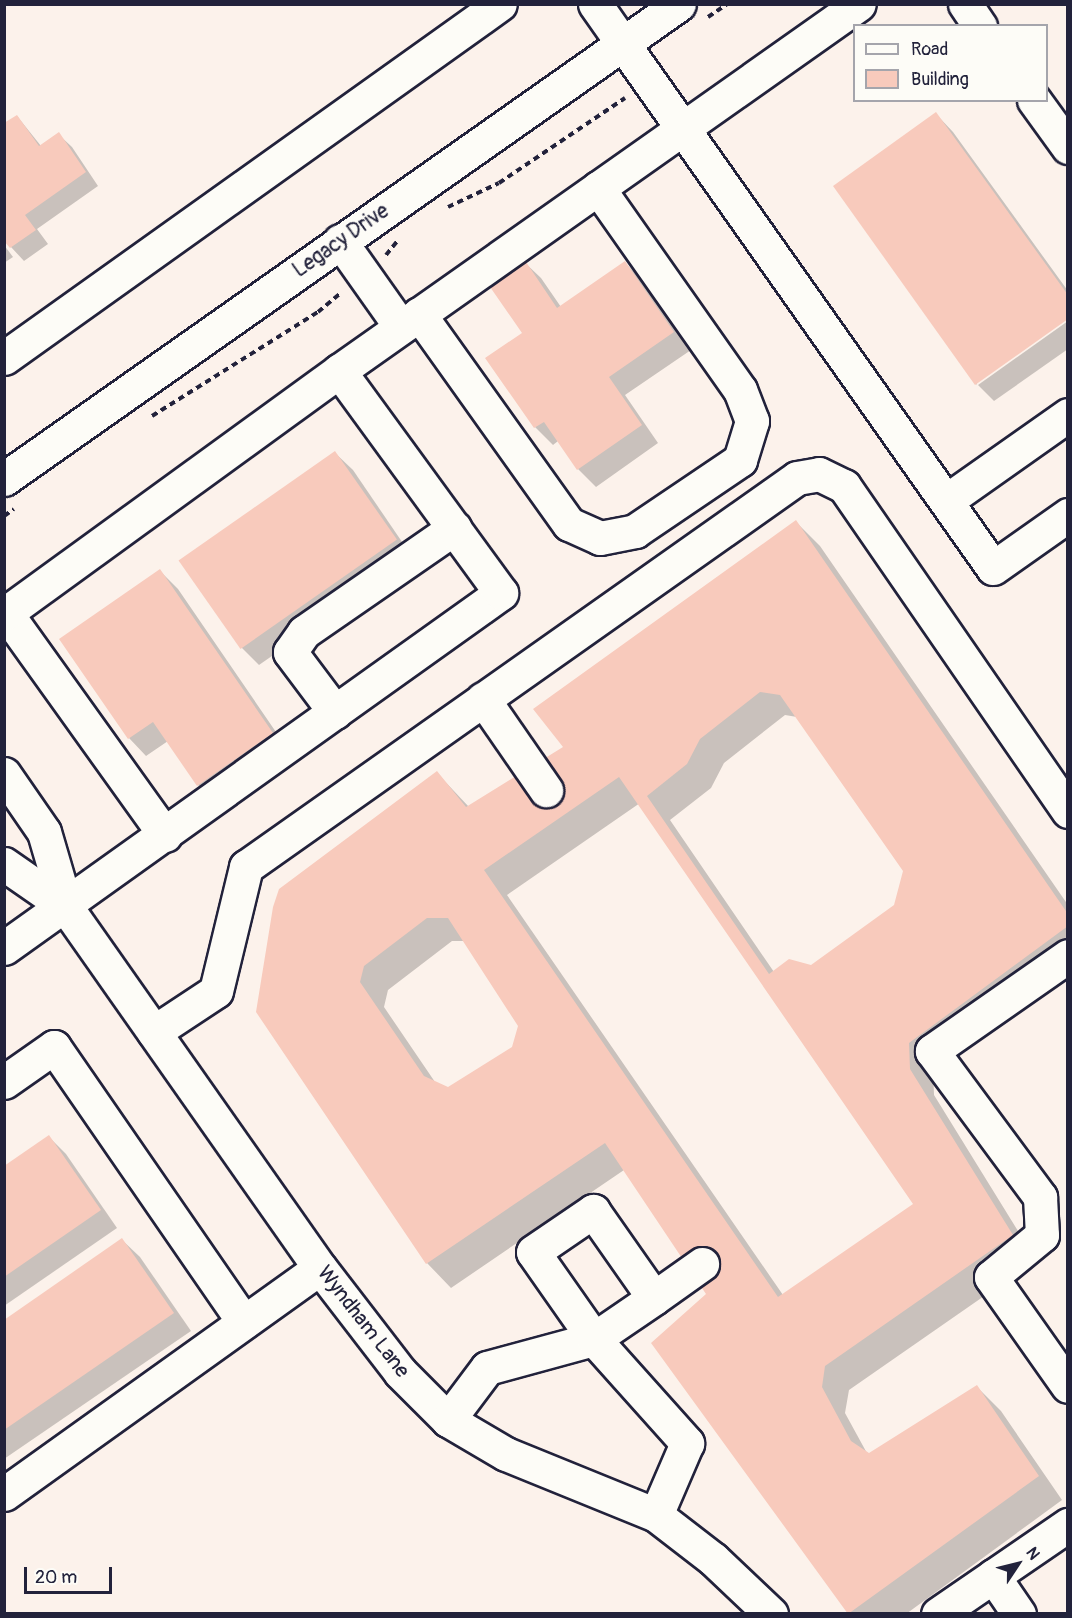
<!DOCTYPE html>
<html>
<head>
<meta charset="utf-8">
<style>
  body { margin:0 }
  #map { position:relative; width:1072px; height:1618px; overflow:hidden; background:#fcf2eb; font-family:Pangolin,sans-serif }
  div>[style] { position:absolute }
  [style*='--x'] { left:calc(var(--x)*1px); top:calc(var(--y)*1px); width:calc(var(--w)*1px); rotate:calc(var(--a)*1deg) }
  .shadow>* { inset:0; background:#0003 }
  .building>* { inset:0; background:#f8cabc; transform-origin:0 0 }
  .path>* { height:4px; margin-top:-2px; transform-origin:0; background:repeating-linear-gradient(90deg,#22223b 0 6px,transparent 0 10.5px) }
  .roads { filter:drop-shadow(2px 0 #22223b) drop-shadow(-2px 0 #22223b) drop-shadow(0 2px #22223b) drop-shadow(0 -2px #22223b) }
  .minor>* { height:33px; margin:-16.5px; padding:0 16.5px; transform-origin:16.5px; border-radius:16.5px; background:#fdfcf7 }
  .major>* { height:33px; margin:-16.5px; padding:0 16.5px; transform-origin:16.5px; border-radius:16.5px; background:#fdfcf7 }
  span { translate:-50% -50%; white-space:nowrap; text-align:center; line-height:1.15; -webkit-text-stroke:5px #fdfcf7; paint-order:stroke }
  .street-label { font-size:21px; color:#22223b }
  .frame { position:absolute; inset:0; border:6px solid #22223b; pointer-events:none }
  .legend { position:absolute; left:853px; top:24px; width:195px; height:78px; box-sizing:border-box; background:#fdfcf7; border:2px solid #a5a5ac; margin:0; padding:8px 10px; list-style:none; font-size:18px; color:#22223b }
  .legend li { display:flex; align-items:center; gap:12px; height:30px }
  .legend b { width:30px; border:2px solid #a5a5ac }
  .north { position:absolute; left:988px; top:1534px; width:60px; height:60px; -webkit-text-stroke:4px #fdfcf7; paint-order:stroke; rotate:55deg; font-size:16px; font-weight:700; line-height:24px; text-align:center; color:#22223b }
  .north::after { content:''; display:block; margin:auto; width:21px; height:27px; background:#22223b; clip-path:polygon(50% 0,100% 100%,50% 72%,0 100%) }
  .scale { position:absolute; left:24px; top:1567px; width:88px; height:27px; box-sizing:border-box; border:3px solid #22223b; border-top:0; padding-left:8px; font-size:18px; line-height:21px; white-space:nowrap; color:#22223b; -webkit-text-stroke:4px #fdfcf7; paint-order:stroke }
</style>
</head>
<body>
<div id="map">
  <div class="shadow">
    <i style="clip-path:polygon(936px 114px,953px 132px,1068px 291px,1068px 317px,977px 382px,977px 385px,835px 187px)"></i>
    <i style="clip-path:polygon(17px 116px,41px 146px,58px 134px,72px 147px,98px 186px,37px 229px,48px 244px,24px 261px,11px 247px)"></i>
    <i style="clip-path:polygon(4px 245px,13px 257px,4px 263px)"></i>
    <i style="clip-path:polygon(523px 261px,541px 278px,561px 307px,625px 263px,642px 280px,691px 350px,625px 395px,658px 443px,596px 487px,578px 469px,558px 441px,553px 445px,535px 427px,524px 333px)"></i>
    <i style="clip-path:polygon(1068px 321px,1068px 349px,994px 401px,978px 385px)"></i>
    <i style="clip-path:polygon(335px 453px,353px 470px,413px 558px,259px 665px,241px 647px)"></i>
    <i style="clip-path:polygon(evenodd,796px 522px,820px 546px,1068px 905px,1068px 968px,933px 1068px,934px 1095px,1036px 1260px,849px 1390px,845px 1413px,868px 1455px,977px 1387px,1001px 1411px,1062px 1500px,906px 1614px,848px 1614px,708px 1294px,624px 1170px,451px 1288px,427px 1263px,257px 1011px,437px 773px,469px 807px,565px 748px,796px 522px,785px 715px,797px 717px,904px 871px,896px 906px,812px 966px,774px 972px,670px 820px,711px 788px,724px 763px,785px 715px,796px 522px,640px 803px,915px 1204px,783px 1295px,507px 895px,640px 803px,796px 522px,452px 941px,465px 941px,519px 1026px,513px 1048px,448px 1088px,435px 1082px,384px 1007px,388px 990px,452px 941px)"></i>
    <i style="clip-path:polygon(160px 571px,178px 589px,289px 751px,216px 802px,198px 785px,168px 741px,146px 756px,129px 738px)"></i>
    <i style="clip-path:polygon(49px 1137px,66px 1154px,117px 1228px,4px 1306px,4px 1168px)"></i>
    <i style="clip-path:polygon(122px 1240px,140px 1257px,191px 1331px,4px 1459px,4px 1321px)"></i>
  </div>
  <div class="building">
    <i style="clip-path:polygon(936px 112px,1068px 295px,1068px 319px,975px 385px,833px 186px)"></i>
    <i style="clip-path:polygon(17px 115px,39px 146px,59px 132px,86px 172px,25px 215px,36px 230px,10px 248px,4px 241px,4px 123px)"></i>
    <i style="clip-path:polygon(524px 259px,557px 308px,625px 261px,674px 332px,609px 377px,642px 425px,577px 470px,544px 422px,534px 428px,485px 358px,522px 333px,488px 284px)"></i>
    <i style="left:335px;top:451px;width:108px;height:191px;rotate:55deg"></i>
    <i style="clip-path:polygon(evenodd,796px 520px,1068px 914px,1068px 926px,909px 1043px,910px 1069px,1013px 1235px,825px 1366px,822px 1387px,851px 1441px,869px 1453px,977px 1385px,1039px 1476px,848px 1614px,651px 1343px,706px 1294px,605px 1143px,426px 1264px,256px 1012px,273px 907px,279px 889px,437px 771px,466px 807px,563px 747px,533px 709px,796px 520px,760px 692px,780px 695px,903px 871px,894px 905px,811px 965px,789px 959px,769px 974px,647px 796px,687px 764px,700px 739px,760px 692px,796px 520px,619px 777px,913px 1204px,778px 1297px,484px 870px,619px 777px,796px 520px,427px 918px,448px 918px,518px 1026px,512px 1047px,448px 1087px,424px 1076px,360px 982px,364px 966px,427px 918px)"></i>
    <i style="clip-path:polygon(160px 569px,273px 733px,197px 786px,153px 722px,128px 739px,59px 639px)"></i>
    <i style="clip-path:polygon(49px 1135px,101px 1210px,4px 1277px,4px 1166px)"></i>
    <i style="clip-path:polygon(122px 1238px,174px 1313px,4px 1430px,4px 1320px)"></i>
  </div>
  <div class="path">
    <i style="--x:708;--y:17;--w:23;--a:-34"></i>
    <i style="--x:448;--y:207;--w:56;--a:-25.2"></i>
    <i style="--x:499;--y:183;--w:152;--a:-34"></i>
    <i style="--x:386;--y:255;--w:19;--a:-51"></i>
    <i style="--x:152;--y:416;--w:196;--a:-32.1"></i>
    <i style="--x:318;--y:312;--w:30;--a:-40"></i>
    <i style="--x:4;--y:516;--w:12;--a:-35"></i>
  </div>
  <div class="roads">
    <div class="minor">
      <i style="--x:965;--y:4;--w:27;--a:56"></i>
      <i style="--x:623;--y:44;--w:641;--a:54.77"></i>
      <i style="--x:993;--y:568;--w:92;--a:-35.2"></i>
      <i style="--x:1034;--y:100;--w:58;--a:54.1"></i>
      <i style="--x:340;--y:241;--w:105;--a:54.7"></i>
      <i style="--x:419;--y:314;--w:258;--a:54.5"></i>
      <i style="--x:569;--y:524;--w:34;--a:24"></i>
      <i style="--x:600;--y:538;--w:36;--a:-11"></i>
      <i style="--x:635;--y:531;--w:127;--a:-34.1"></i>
      <i style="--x:740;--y:460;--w:41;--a:-72.9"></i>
      <i style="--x:752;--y:421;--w:33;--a:-111"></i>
      <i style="--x:740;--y:390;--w:247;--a:-125.1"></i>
      <i style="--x:946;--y:501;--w:149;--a:-35.2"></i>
      <i style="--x:483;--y:699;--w:111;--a:55.3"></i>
      <i style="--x:335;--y:712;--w:75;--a:-126.9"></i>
      <i style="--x:290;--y:652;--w:24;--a:-55"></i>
      <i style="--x:304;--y:632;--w:183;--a:-34.7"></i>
      <i style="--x:4;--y:774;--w:70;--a:55.4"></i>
      <i style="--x:44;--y:832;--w:78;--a:73.7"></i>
      <i style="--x:66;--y:907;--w:441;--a:54.9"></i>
      <i style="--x:320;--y:1268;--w:131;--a:52.4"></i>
      <i style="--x:400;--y:1372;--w:68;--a:45"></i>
      <i style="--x:448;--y:1420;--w:67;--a:30.4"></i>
      <i style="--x:506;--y:1454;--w:162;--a:22.1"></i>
      <i style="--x:656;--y:1515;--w:72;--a:37.7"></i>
      <i style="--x:713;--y:1559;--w:80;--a:43.5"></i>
      <i style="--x:165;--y:835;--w:273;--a:-125.6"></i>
      <i style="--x:6;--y:613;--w:412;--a:-36"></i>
      <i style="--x:4;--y:864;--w:75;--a:34.7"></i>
      <i style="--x:4;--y:948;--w:611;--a:-35.54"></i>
      <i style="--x:501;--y:593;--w:275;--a:-126.1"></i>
      <i style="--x:339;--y:371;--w:636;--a:-35.21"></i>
      <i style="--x:1068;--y:956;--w:166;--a:145.1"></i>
      <i style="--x:932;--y:1051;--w:182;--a:53.5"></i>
      <i style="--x:1040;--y:1197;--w:38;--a:87"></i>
      <i style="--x:1042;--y:1235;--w:66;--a:140.5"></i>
      <i style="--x:991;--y:1277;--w:133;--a:54.8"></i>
      <i style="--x:154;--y:1032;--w:74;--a:-33.5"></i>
      <i style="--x:216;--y:991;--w:128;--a:-76.4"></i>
      <i style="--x:246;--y:867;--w:674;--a:-35.22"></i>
      <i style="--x:797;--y:478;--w:22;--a:-10"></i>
      <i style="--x:819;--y:474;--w:28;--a:26"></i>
      <i style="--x:844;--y:486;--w:395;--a:55.4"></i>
      <i style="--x:4;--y:1082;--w:61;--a:-35"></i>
      <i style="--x:54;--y:1047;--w:334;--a:55.4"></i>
      <i style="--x:654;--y:1298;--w:59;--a:-35.3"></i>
      <i style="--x:448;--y:1420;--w:65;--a:-53.1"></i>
      <i style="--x:487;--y:1368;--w:111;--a:-15.2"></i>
      <i style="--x:594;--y:1339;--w:106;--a:-125"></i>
      <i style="--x:533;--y:1252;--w:73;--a:-34.3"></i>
      <i style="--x:593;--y:1211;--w:106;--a:55"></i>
      <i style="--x:654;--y:1298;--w:73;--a:145.7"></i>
      <i style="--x:594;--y:1339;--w:140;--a:48.2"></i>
      <i style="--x:687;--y:1443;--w:78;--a:113.3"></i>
      <i style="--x:4;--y:1494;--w:388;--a:-35.6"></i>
      <i style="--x:993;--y:1576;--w:46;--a:55.6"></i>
      <i style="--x:938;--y:1614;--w:158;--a:-34.4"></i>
    </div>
    <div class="major">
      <i style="--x:595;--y:4;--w:49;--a:55"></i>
      <i style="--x:4;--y:358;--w:609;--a:-35.52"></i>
      <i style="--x:4;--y:479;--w:825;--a:-35.13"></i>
    </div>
  </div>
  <div class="street-label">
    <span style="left:341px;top:241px;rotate:-35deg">Legacy Drive</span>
    <span style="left:363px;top:1322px;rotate:52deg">Wyndham Lane</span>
  </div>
  <div class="frame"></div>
  <ul class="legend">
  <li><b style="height:8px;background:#fdfcf7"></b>Road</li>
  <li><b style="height:16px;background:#f8cabc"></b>Building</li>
  </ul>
  <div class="north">N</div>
  <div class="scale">20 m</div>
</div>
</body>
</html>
